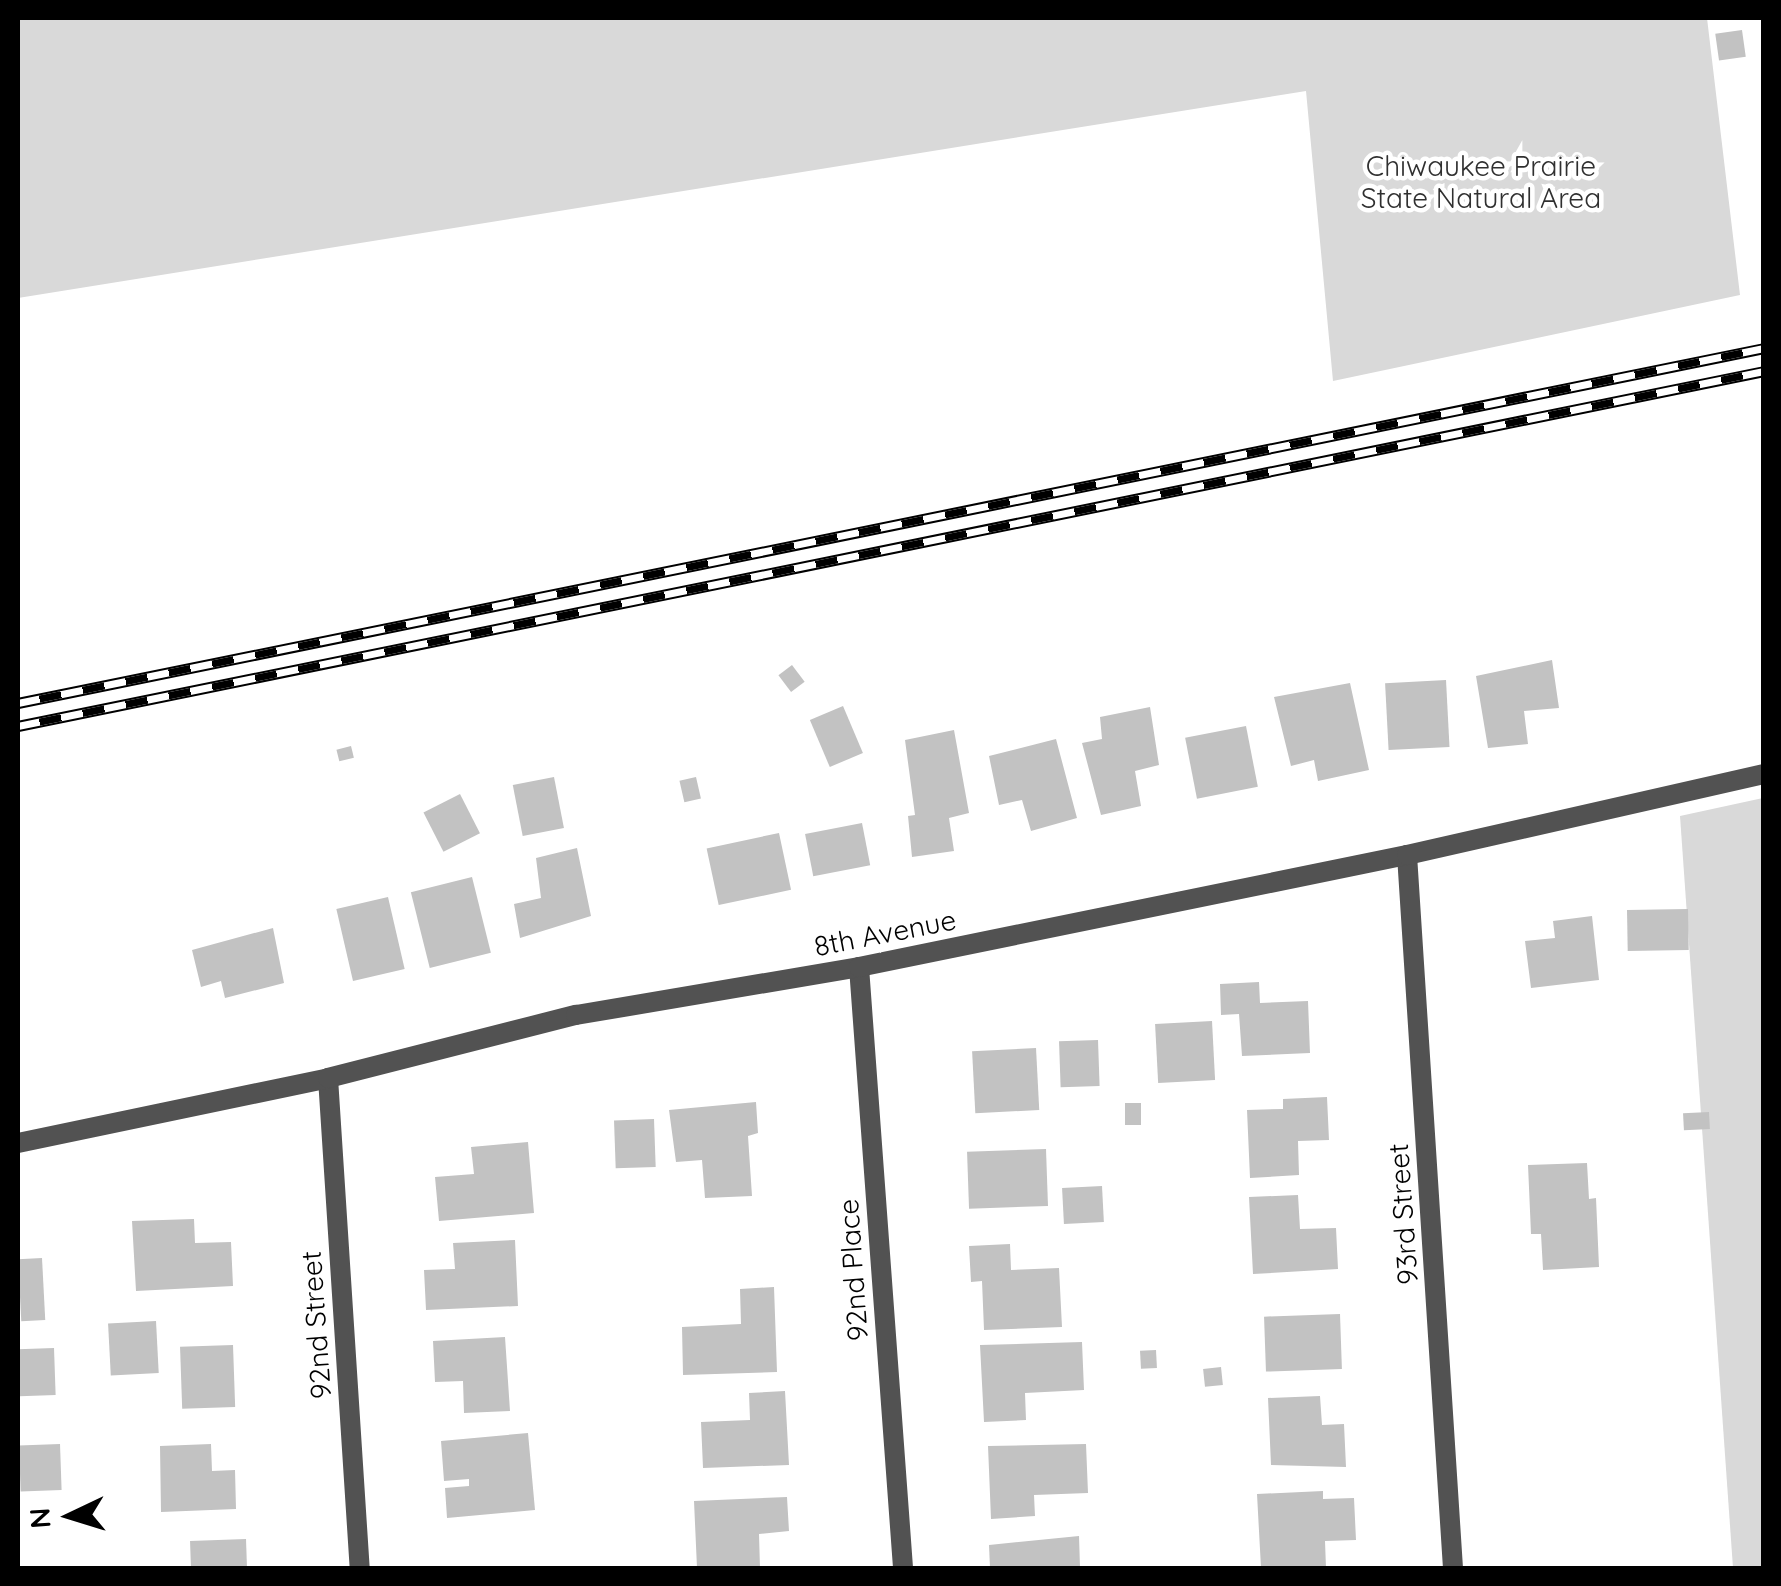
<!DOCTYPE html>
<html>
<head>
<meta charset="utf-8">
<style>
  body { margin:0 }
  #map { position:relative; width:1781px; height:1586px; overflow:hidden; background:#fff; font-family:Quicksand,sans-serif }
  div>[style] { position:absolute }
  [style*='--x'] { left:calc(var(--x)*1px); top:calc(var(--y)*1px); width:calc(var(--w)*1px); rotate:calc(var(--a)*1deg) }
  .green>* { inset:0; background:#d9d9d9 }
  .building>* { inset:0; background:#c2c2c2; transform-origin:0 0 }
  .minor>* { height:20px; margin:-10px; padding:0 10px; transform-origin:10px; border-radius:10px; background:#525252 }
  .rail>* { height:11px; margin-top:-5.5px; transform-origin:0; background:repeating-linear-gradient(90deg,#fff 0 22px,#000 0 44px); box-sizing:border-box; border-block:2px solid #000 }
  span { translate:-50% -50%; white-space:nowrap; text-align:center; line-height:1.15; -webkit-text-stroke:9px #fff; paint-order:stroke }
  .park-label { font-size:28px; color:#303030 }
  .street-label { font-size:28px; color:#000 }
  .frame { position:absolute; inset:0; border:20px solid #000; pointer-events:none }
  .north { position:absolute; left:20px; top:1466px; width:100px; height:100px; -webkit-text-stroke:8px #fff; paint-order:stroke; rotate:266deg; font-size:28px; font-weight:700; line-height:40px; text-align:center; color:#000 }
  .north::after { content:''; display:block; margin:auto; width:35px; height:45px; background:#000; clip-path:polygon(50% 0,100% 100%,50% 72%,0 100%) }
</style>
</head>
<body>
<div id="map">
  <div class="green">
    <i style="clip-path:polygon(18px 18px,1707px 18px,1740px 295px,1333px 381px,1306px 91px,18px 298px)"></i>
    <i style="clip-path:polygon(1763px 798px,1763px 1568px,1733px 1568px,1680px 816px)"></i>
  </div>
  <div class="building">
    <i style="left:1742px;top:30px;width:27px;height:27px;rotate:82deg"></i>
    <i style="clip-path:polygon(1552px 660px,1559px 708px,1524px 711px,1528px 744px,1488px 748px,1476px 676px)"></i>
    <i style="left:792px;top:665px;width:21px;height:17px;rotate:53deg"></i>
    <i style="left:1446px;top:680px;width:67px;height:61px;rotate:87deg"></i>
    <i style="clip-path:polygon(1350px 683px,1369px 770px,1318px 781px,1314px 760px,1291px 766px,1274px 697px)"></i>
    <i style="left:843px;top:706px;width:51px;height:36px;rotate:67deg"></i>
    <i style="clip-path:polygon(1150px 707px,1159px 765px,1135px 771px,1141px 806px,1101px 815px,1082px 743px,1102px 739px,1100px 717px)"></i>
    <i style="left:1246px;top:726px;width:62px;height:62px;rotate:79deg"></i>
    <i style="clip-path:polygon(954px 730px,969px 813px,949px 818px,954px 851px,912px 857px,908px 816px,915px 815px,905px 740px)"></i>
    <i style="clip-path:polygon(1056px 739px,1077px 818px,1031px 831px,1022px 800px,999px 805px,989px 756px)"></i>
    <i style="left:351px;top:746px;width:12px;height:15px;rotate:76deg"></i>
    <i style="left:554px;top:777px;width:52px;height:42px;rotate:79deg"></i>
    <i style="left:696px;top:777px;width:22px;height:17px;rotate:77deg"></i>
    <i style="left:460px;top:794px;width:44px;height:41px;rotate:63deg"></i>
    <i style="left:862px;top:823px;width:43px;height:58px;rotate:79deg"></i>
    <i style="left:779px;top:833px;width:58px;height:74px;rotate:78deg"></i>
    <i style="clip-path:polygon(577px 848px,591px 916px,520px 938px,514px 904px,541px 898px,536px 858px)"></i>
    <i style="left:472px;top:877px;width:78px;height:63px;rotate:76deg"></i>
    <i style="left:388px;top:897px;width:74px;height:53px;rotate:77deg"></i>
    <i style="left:1688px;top:909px;width:41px;height:61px;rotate:89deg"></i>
    <i style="clip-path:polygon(1592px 916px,1599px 980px,1531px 988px,1525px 941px,1555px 938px,1553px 921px)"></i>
    <i style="clip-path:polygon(273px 928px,284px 983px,225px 998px,221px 981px,201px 987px,192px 950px)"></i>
    <i style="clip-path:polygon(1259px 982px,1260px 1003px,1308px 1001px,1310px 1053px,1242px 1056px,1239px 1014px,1221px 1015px,1220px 984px)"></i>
    <i style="left:1212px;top:1021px;width:59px;height:57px;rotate:87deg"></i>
    <i style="left:1098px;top:1040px;width:46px;height:39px;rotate:88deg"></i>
    <i style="left:1036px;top:1048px;width:62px;height:64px;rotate:87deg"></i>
    <i style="clip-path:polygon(1327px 1097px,1329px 1140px,1298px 1141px,1299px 1175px,1250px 1178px,1247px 1110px,1283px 1109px,1283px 1099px)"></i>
    <i style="clip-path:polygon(756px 1102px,758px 1133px,748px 1136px,752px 1196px,705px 1198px,702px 1160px,676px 1162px,669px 1110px)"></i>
    <i style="left:1141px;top:1103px;width:22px;height:16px;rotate:90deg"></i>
    <i style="left:1709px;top:1112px;width:17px;height:26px;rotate:87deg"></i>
    <i style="left:654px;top:1119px;width:48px;height:40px;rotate:88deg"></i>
    <i style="clip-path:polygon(528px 1142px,534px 1213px,439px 1221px,435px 1177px,474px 1174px,471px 1147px)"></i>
    <i style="left:1046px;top:1149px;width:57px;height:79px;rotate:88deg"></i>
    <i style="clip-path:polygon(1587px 1163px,1589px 1199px,1596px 1198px,1599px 1267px,1543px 1270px,1541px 1234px,1531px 1234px,1528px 1165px)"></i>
    <i style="left:1102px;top:1186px;width:36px;height:40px;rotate:87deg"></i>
    <i style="clip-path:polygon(1298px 1195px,1300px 1229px,1336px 1228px,1338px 1269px,1253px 1274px,1249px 1197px)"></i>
    <i style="clip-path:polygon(194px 1219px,195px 1243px,231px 1242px,233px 1286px,136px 1291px,132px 1221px)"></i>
    <i style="clip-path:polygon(515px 1240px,518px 1306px,426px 1310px,424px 1270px,455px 1269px,453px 1243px)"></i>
    <i style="clip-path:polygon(1010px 1244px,1011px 1270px,1059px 1268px,1062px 1327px,984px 1330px,982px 1281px,971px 1282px,969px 1246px)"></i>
    <i style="left:42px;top:1258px;width:62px;height:24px;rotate:87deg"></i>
    <i style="clip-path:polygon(774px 1287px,777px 1372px,683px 1375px,682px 1327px,741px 1324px,740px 1289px)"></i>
    <i style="left:1340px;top:1314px;width:55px;height:76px;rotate:88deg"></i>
    <i style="left:156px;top:1321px;width:52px;height:48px;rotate:87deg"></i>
    <i style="clip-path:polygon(505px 1337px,510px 1411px,464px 1413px,463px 1381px,435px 1382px,433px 1341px)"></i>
    <i style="clip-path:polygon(1082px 1342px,1084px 1390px,1025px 1393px,1026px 1420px,984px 1422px,980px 1345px)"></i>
    <i style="left:233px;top:1345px;width:62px;height:53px;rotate:88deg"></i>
    <i style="left:54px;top:1348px;width:47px;height:36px;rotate:88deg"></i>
    <i style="left:1156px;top:1350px;width:18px;height:16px;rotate:87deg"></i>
    <i style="left:1221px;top:1367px;width:18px;height:18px;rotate:84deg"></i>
    <i style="clip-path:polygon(785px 1391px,789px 1465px,703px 1468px,701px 1422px,750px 1420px,749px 1393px)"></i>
    <i style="clip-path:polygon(1320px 1396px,1322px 1425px,1344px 1424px,1346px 1467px,1271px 1465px,1268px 1398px)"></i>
    <i style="clip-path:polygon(528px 1433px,535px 1510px,447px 1518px,445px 1488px,469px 1486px,469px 1479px,444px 1481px,441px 1441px)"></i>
    <i style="left:60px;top:1444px;width:46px;height:41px;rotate:88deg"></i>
    <i style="clip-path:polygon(211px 1444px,212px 1471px,235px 1470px,236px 1509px,161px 1512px,160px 1446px)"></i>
    <i style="clip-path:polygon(1086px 1444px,1088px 1493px,1034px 1495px,1035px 1516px,991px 1519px,988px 1446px)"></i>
    <i style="clip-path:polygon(1323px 1491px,1323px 1499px,1354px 1498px,1356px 1540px,1325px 1541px,1326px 1568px,1261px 1568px,1257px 1494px)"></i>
    <i style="clip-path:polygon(787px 1497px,789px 1531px,759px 1534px,760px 1568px,697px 1568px,694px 1501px)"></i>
    <i style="clip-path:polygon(1079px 1536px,1080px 1568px,990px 1568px,989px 1545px)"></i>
    <i style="left:246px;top:1539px;width:29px;height:56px;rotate:88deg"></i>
  </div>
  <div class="minor">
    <i style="--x:1407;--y:855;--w:714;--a:86.31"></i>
    <i style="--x:859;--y:967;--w:603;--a:85.81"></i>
    <i style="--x:328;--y:1078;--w:491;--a:86.3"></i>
    <i style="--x:18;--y:1143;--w:317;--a:-11.8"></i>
    <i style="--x:328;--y:1078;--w:256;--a:-14.3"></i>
    <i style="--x:576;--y:1015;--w:287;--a:-9.6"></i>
    <i style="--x:859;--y:967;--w:559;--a:-11.55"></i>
    <i style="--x:1407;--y:855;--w:366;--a:-12.8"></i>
  </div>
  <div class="rail">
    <i style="--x:18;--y:703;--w:1782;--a:-11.49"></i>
    <i style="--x:18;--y:726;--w:1782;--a:-11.49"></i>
  </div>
  <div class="park-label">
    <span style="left:1481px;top:182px">Chiwaukee Prairie<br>State Natural Area</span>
  </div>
  <div class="street-label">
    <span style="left:885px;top:933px;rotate:-11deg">8th Avenue</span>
    <span style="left:1403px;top:1214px;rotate:-94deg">93rd Street</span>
    <span style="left:853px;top:1270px;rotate:-94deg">92nd Place</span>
    <span style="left:316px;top:1325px;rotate:-94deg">92nd Street</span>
  </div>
  <div class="frame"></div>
  <div class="north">N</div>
</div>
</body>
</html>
